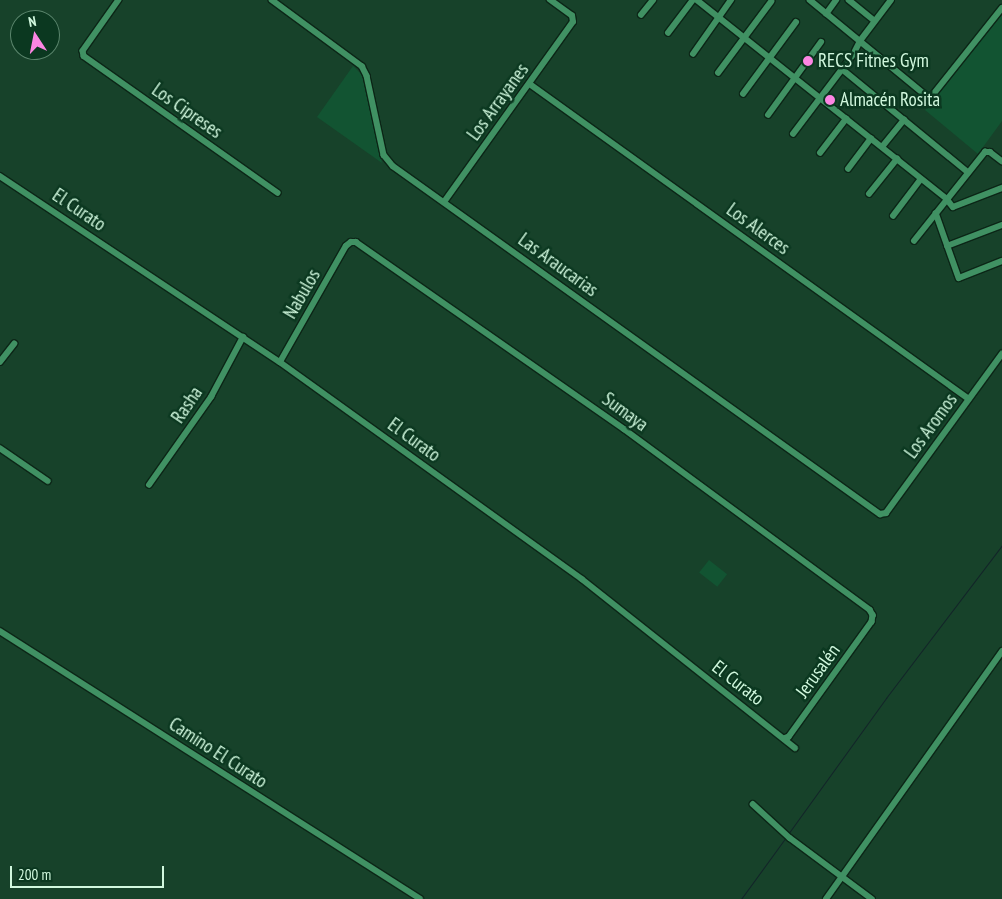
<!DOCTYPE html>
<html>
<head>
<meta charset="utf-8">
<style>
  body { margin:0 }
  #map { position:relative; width:1002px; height:899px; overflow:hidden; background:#17422a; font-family:"PT Sans Narrow",sans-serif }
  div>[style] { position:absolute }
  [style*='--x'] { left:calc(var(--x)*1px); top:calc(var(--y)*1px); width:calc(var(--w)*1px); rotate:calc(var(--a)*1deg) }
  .green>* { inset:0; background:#125432; transform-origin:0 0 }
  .stream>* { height:1px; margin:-0.5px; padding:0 0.5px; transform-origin:0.5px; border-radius:0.5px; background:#132429 }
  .roads { filter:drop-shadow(1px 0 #0c2617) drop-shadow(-1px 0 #0c2617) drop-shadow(0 1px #0c2617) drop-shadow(0 -1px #0c2617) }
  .minor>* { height:5.5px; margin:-2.75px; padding:0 2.75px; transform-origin:2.75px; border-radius:2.75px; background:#409163 }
  .dots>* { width:14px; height:14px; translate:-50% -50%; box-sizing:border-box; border:2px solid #0b3820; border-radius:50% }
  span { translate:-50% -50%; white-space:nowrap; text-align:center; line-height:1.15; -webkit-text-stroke:5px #0b3820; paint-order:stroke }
  .poi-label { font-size:19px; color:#d1f8de }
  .left { translate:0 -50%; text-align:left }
  .street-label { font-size:19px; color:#d1f8de }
  .north { position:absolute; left:10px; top:10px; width:50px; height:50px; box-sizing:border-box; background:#0b3820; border:1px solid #5a856c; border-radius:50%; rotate:349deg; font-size:14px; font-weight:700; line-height:20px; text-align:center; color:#d1f8de }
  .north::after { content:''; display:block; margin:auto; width:18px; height:22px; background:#fc86e3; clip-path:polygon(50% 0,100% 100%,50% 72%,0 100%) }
  .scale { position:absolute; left:10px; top:866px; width:154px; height:22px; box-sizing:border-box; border:2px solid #d1f8de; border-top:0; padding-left:6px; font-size:15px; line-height:18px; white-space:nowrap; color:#d1f8de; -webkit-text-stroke:4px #0b3820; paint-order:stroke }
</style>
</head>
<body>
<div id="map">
  <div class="green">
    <i style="clip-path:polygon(1002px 14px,1002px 121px,978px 154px,925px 110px)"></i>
    <i style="clip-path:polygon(353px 66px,362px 75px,382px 163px,317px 117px)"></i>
    <i style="left:709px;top:560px;width:23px;height:16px;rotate:38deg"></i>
  </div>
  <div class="stream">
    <i style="--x:788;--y:834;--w:168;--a:-54.2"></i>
    <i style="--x:886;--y:698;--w:192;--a:-52.8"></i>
    <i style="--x:741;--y:899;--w:77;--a:-54"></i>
  </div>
  <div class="roads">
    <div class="minor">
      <i style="--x:119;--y:0;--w:62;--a:125.2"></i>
      <i style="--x:83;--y:51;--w:5;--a:79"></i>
      <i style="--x:84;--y:56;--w:237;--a:35.2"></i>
      <i style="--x:272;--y:0;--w:112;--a:36.3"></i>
      <i style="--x:362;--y:66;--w:11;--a:63"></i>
      <i style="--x:367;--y:76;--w:81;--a:77.9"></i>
      <i style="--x:384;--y:155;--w:14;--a:51"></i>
      <i style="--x:393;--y:166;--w:599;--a:35.55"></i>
      <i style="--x:880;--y:514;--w:6;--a:-9"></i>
      <i style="--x:886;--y:513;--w:197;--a:-53.9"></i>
      <i style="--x:697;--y:0;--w:320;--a:38.5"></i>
      <i style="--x:947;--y:199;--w:10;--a:53"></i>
      <i style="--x:953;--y:207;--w:53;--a:-21.2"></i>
      <i style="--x:810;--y:0;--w:153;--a:39.4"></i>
      <i style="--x:928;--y:97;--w:4;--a:-14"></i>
      <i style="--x:932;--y:96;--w:112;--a:-51.5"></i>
      <i style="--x:849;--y:0;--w:33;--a:39"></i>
      <i style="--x:826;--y:14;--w:17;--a:-54"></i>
      <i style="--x:641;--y:15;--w:19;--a:-51"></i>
      <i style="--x:668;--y:33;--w:41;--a:-52.9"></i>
      <i style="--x:855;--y:51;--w:11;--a:-63"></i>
      <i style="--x:860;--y:41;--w:51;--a:-52.9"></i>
      <i style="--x:693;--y:54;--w:66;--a:-54.9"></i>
      <i style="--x:842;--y:69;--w:163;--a:39.3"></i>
      <i style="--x:718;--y:73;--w:89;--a:-53.3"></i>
      <i style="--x:530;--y:84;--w:540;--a:35.66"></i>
      <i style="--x:743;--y:94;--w:89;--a:-53.6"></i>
      <i style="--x:768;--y:115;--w:90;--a:-54"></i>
      <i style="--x:793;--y:134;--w:98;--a:-52.9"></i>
      <i style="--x:882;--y:147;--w:35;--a:-51"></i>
      <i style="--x:820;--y:153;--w:43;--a:-52.6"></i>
      <i style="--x:848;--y:169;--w:38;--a:-53"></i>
      <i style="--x:0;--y:176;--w:336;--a:33.6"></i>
      <i style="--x:280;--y:362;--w:372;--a:35.7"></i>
      <i style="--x:582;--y:579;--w:272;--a:38.4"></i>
      <i style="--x:869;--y:194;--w:45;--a:-51.3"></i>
      <i style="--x:444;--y:202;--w:221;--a:-54.4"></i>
      <i style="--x:573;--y:22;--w:6;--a:-99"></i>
      <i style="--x:572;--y:16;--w:27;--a:-144"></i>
      <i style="--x:936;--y:213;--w:69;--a:70.5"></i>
      <i style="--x:959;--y:278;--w:46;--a:-21.6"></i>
      <i style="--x:893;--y:216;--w:46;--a:-52.9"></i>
      <i style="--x:914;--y:241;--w:114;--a:-51.4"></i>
      <i style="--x:985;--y:152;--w:5;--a:0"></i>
      <i style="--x:990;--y:152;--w:15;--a:37"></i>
      <i style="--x:947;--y:246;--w:59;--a:-20.9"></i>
      <i style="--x:0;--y:362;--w:23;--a:-52"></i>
      <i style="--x:280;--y:362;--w:133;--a:-60.4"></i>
      <i style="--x:346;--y:246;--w:6;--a:-39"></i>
      <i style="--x:351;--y:242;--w:5;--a:0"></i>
      <i style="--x:356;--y:242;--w:327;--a:34.9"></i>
      <i style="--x:624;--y:429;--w:305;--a:36.3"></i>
      <i style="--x:870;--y:610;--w:6;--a:59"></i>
      <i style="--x:873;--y:615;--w:7;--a:98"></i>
      <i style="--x:872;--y:622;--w:142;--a:125.8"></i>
      <i style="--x:789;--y:737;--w:5;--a:158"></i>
      <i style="--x:0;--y:448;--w:58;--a:34.5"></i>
      <i style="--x:149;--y:485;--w:108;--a:-54.8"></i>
      <i style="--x:211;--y:397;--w:68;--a:-61.9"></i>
      <i style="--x:0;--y:631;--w:498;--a:32.5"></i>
      <i style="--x:753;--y:804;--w:50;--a:42.6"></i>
      <i style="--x:790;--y:838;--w:102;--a:36.6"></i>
      <i style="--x:826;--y:899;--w:304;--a:-54.6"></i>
    </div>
  </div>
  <div class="dots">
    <i style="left:808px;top:61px;background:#fc86e3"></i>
    <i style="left:830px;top:100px;background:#fc86e3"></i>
  </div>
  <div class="poi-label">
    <span class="left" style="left:818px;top:61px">RECS Fitnes Gym</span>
    <span class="left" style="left:840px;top:100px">Almacén Rosita</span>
  </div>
  <div class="street-label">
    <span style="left:498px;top:102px;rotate:-54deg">Los Arrayanes</span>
    <span style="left:187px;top:111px;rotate:35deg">Los Cipreses</span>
    <span style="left:79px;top:210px;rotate:34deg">El Curato</span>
    <span style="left:758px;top:229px;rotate:36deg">Los Alerces</span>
    <span style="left:558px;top:265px;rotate:36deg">Las Araucarias</span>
    <span style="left:302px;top:294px;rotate:-60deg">Nabulos</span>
    <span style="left:187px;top:405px;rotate:-56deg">Rasha</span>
    <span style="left:625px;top:412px;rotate:36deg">Sumaya</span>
    <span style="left:931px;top:426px;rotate:-54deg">Los Aromos</span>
    <span style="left:414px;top:440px;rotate:36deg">El Curato</span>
    <span style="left:818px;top:671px;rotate:-54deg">Jerusalén</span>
    <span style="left:738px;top:683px;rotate:38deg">El Curato</span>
    <span style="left:218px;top:753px;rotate:33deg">Camino El Curato</span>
  </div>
  <div class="north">N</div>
  <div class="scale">200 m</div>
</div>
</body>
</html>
